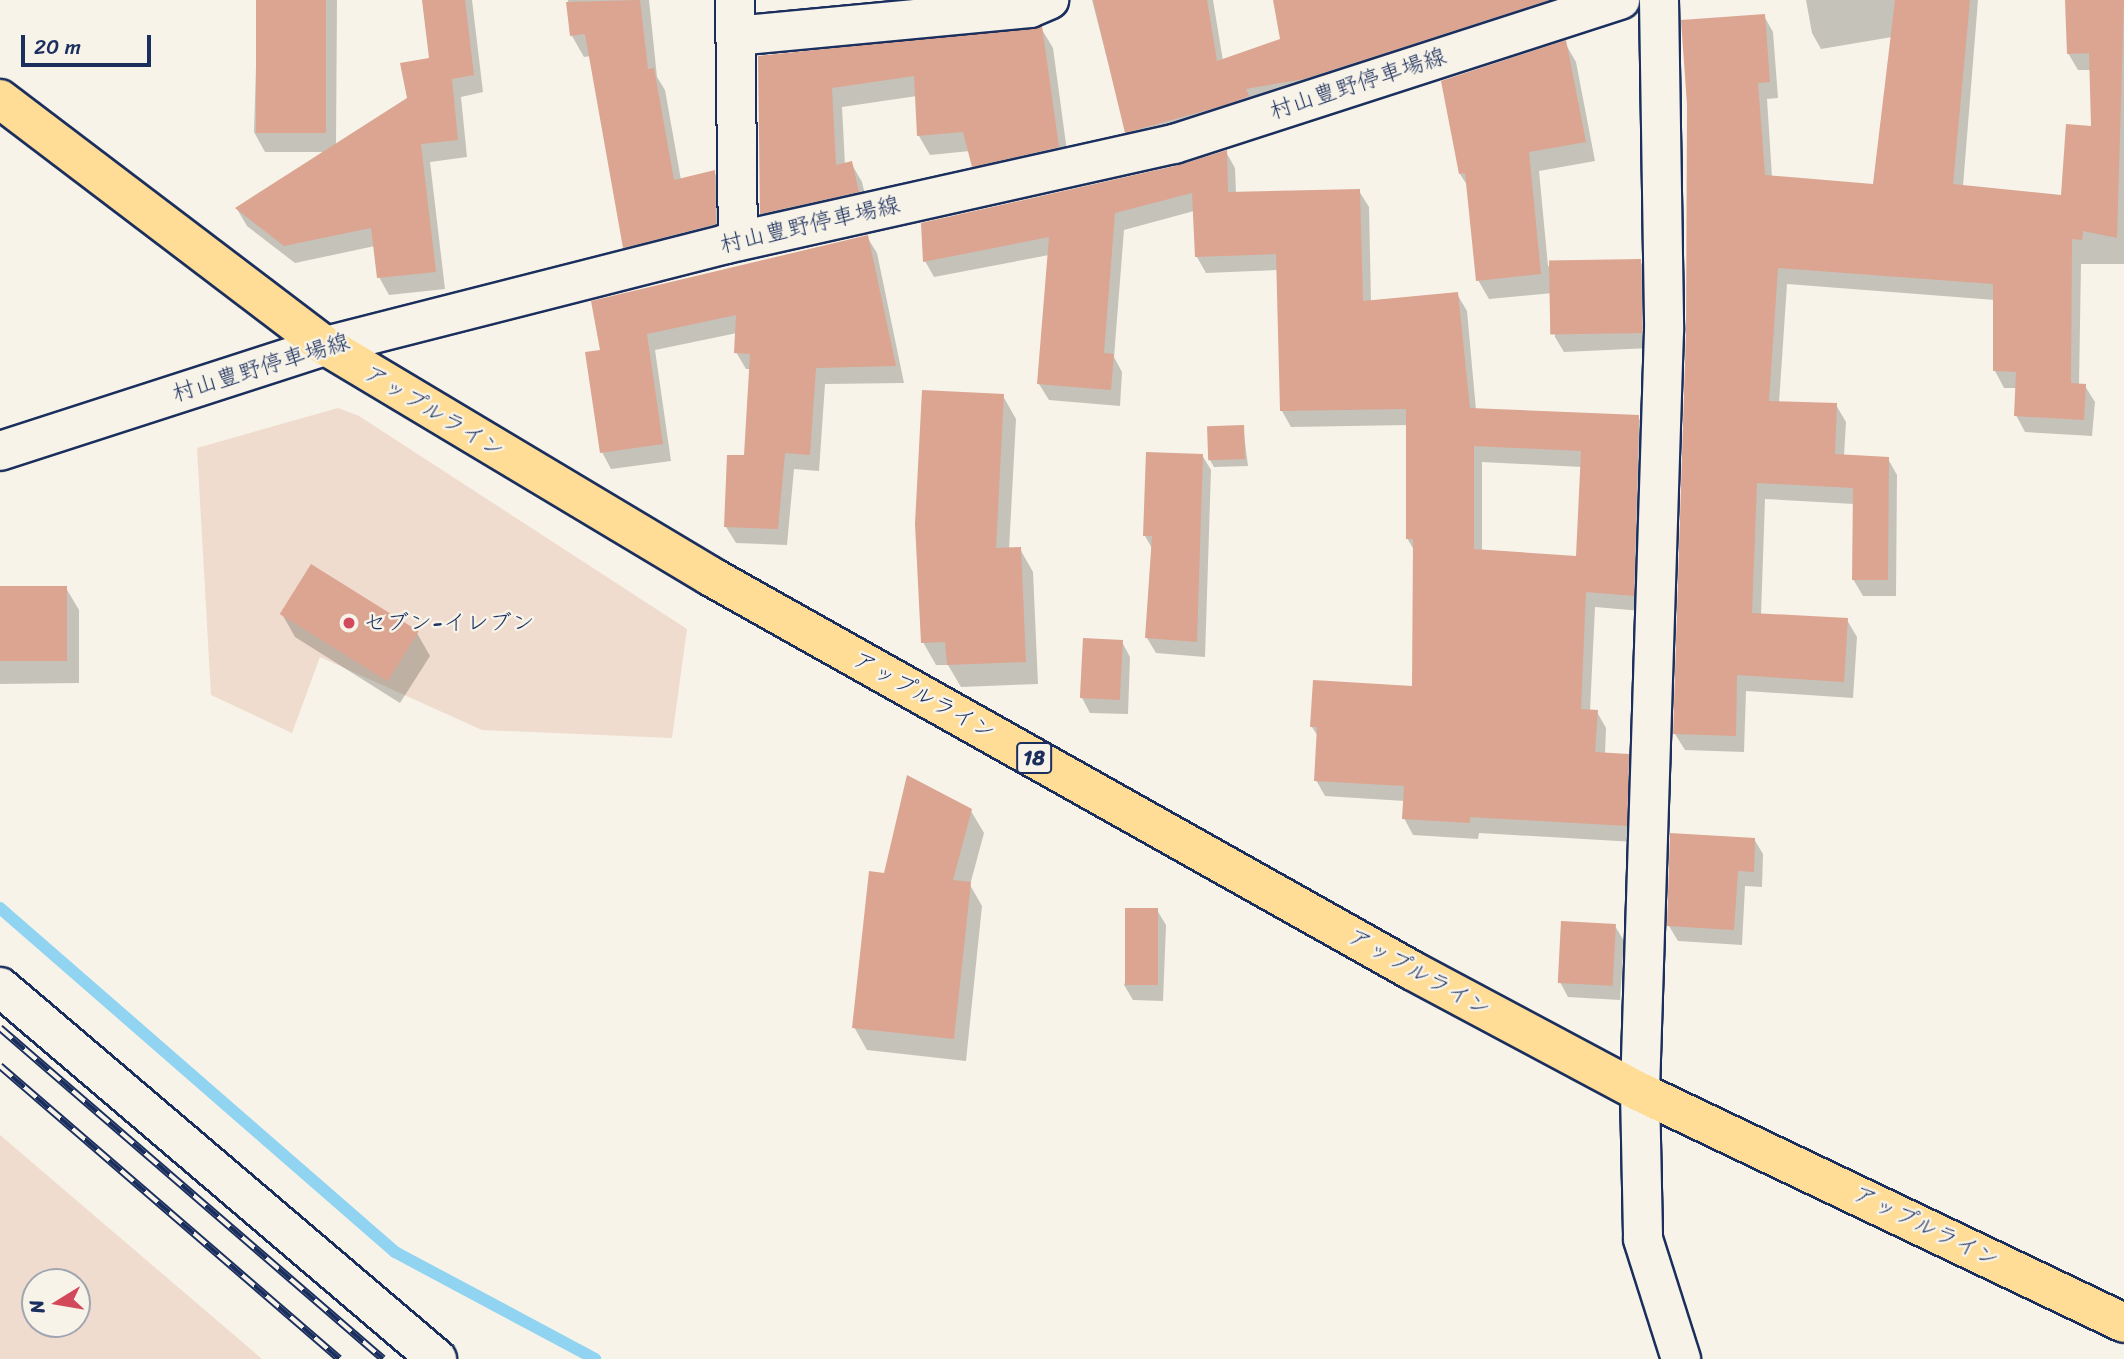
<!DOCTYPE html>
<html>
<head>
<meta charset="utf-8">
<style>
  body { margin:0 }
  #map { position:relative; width:2124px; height:1359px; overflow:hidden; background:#f7f3e8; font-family:Sriracha,"Klee One",sans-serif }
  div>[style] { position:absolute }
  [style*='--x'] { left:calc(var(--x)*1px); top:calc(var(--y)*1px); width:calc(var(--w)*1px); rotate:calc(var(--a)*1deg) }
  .built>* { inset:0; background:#efdcce }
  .shadow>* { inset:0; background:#0003 }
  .stream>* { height:12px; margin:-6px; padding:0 6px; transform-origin:6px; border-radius:6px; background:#90d4f2 }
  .building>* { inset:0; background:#dba591; transform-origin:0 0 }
  .roads { filter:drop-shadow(2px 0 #1b2f5e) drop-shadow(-2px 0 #1b2f5e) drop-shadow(0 2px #1b2f5e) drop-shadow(0 -2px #1b2f5e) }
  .street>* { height:38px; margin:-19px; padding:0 19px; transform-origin:19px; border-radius:19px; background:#f7f3e8 }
  .secondary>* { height:38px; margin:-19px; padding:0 19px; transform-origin:19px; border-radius:19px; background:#f7f3e8 }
  .highway>* { height:38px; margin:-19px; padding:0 19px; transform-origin:19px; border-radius:19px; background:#ffdd96 }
  .rail>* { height:8px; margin-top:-4px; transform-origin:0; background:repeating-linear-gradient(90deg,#f7f3e8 0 16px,#1b2f5e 0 32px); box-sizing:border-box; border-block:2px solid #1b2f5e }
  .dots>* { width:19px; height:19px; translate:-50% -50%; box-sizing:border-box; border:4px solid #f7f3e8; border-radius:50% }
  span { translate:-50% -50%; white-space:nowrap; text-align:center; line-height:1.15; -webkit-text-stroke:5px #f7f3e8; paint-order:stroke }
  .shield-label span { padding:2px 5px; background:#f7f3e8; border:2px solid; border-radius:5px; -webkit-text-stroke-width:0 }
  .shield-label { font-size:21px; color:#1b2f5e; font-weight:700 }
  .street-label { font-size:23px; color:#1b2f5e }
  .poi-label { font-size:23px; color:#1b2f5e }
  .left { translate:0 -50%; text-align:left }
  .north { position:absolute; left:21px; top:1268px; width:70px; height:70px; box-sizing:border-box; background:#f7f3e8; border:2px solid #9fa5b1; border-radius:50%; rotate:259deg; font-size:19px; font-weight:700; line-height:28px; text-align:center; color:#1b2f5e }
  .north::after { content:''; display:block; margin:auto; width:24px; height:32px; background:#d1495b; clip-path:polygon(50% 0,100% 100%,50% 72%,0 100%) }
  .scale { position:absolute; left:21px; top:35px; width:130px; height:32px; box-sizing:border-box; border:4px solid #1b2f5e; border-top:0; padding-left:9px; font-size:21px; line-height:24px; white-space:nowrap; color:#1b2f5e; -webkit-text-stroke:5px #f7f3e8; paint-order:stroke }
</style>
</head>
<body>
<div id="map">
  <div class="built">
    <i style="clip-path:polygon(338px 408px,359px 416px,687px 629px,672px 738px,482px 730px,320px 657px,292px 733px,211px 695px,197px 448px)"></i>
    <i style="clip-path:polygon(evenodd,0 1135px,262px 1359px,0 1359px,0 1135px,77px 1282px,77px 1324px,35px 1324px,35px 1282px,77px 1282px)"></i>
  </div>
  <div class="shadow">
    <i style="clip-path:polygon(258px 0,337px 0,336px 145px,409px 99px,431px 59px,424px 0,472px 0,483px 92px,461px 97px,467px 157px,430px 162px,445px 289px,389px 295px,379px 277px,375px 246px,295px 263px,247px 226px,237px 209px,326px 152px,265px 152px,254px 132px)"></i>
    <i style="clip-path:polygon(568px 0,649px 0,657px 77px,665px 90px,681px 180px,714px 172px,726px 193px,727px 245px,636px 268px,624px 247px,591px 56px,584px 57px,572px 36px)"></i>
    <i style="clip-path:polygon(1092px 0,1213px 0,1223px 61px,1282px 40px,1274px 0,1609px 0,1136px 148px,1126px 132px)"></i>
    <i style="clip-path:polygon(1806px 0,1978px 0,1963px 186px,2063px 197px,2092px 128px,2091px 70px,2078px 70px,2068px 53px,2067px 0,2124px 0,2124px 264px,2081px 264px,2079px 385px,2085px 386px,2095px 402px,2092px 436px,2025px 432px,2016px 415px,2017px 388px,2004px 388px,1995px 371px,1995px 300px,1787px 284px,1779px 403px,1836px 405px,1846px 422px,1844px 456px,1888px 459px,1897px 475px,1896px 596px,1863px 596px,1853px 579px,1854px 504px,1765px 499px,1761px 615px,1847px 620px,1857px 637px,1853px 698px,1746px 691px,1744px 752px,1685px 750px,1675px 734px,1764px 16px,1773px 32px,1778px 98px,1767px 99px,1772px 177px,1874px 186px,1892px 37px,1821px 49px,1812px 33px)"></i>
    <i style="clip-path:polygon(1041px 28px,1053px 48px,1069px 166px,984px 185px,970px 151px,930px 155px,919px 136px,917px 96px,842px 107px,845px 165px,851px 163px,862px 182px,869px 211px,772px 233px,761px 214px,759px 57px)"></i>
    <i style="clip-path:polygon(1565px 43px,1576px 62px,1595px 161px,1539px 171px,1548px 266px,1640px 261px,1649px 276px,1650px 348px,1564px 352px,1555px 337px,1553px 293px,1489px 299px,1478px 280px,1469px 188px,1460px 174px)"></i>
    <i style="clip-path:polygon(evenodd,1226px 152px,1235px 168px,1236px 193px,1359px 191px,1369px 207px,1371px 302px,1457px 294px,1467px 311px,1476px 410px,1638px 417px,1648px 433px,1642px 611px,1595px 607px,1590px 711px,1597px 712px,1606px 728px,1605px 754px,1628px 755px,1637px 772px,1635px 842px,1479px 833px,1478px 839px,1413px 835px,1404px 818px,1405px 801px,1325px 796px,1316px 780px,1319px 738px,1312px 727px,1414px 688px,1414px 550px,1407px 538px,1408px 425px,1291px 427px,1282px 411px,1278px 270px,1206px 273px,1197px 257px,1194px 211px,1124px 230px,1114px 357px,1122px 372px,1120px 406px,1049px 400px,1039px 384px,1049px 255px,934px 277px,925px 261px,1226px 152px,1482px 462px,1582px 467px,1578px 558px,1482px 551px,1482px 462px)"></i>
    <i style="clip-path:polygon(867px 237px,877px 253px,904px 383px,825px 384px,819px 471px,794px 469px,787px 545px,736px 543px,726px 527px,746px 457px,751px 369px,746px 369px,736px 352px,737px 333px,655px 350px,671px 461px,611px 469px,602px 452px,603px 352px)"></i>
    <i style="clip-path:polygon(1003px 396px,1016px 419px,1009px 550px,1020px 549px,1033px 572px,1038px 684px,961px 687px,948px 665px,936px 665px,923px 642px)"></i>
    <i style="clip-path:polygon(1243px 427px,1248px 466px,1214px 467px,1210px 460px)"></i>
    <i style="clip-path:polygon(1202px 455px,1211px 470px,1205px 657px,1156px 653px,1147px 638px,1153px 550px,1145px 536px)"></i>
    <i style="clip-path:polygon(0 588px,66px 588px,79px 610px,79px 683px,0 684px)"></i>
    <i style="clip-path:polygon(282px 614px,417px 633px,430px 656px,400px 703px,295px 637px)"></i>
    <i style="clip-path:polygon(1122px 642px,1130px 657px,1128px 714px,1090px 713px,1082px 698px)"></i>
    <i style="clip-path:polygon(971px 811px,984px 833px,970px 885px,982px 906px,966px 1061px,867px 1050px,854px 1027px,885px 875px)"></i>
    <i style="clip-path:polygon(1754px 839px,1763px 854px,1762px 887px,1745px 886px,1742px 945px,1678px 941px,1669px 926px)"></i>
    <i style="clip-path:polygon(1157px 910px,1166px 925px,1163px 1001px,1133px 1000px,1124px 985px)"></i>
    <i style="clip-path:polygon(1615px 926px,1624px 941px,1620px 1000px,1568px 997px,1560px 982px)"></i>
  </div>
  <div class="stream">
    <i style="--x:0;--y:908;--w:524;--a:41.05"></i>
    <i style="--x:395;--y:1252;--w:227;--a:28.1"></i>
  </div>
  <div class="building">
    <i style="left:256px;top:0;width:70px;height:133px"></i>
    <i style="clip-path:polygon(422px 0,465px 0,474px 75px,452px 79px,458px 140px,421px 144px,436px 272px,377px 278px,371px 228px,284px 246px,235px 208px,407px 98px,400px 63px,429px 58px)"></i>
    <i style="clip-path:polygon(640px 0,648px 69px,654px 68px,674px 180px,715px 170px,716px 224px,623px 248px,585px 34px,570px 36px,566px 2px)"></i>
    <i style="clip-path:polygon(1093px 0,1207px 0,1217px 61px,1280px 39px,1273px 0,1549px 0,1304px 79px,1246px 89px,1249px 96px,1225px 105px,1125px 133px)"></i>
    <i style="clip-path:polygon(1895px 0,1970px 0,1953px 184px,2061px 195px,2066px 124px,2091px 126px,2089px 53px,2067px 54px,2065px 0,2124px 0,2117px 238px,2083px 231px,2082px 240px,2072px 239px,2071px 383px,2086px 384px,2084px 420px,2014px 416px,2016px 372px,1993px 371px,1993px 284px,1778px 268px,1769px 401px,1837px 403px,1835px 454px,1889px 457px,1888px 580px,1852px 580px,1853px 488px,1757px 483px,1752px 613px,1848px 618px,1844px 682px,1737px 675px,1736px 736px,1673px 734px,1686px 331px,1687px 105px,1681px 20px,1765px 14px,1770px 82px,1758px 83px,1765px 175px,1873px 184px)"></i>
    <i style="clip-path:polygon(1042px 26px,1059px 147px,972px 167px,963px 132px,917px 136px,914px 76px,832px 88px,836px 165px,852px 161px,859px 192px,760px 214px,758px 56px)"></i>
    <i style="clip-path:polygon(1566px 40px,1586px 142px,1529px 152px,1541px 274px,1476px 281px,1465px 173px,1459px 174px,1441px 81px)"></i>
    <i style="clip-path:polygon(evenodd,1227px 150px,1228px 192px,1360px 189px,1363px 301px,1458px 292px,1470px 408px,1639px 415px,1634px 596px,1586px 592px,1581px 709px,1598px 710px,1595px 752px,1629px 754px,1627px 826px,1470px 817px,1470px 823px,1402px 819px,1404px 786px,1314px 781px,1317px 727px,1310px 727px,1313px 680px,1412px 686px,1413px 539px,1406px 539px,1406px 409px,1280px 411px,1276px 254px,1195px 257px,1192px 193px,1115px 213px,1104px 353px,1114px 354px,1111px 390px,1037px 384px,1049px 237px,923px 262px,921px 223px,1179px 165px,1227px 150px,1474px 446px,1581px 451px,1576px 556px,1474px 549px,1474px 446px)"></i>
    <i style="clip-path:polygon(868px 235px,896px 366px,816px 368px,810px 455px,785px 453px,778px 529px,724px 527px,727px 455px,744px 455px,750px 354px,734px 353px,736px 315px,647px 334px,663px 444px,600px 453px,585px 352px,600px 350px,591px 301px)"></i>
    <i style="left:1641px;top:259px;width:74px;height:92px;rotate:89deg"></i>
    <i style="clip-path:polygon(922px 390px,1004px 394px,996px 548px,1021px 547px,1026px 662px,947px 665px,945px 642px,921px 643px,915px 524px)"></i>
    <i style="left:1244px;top:425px;width:34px;height:37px;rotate:88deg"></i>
    <i style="clip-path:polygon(1146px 452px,1203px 454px,1197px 642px,1145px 638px,1152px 536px,1143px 536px)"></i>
    <i style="left:311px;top:564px;width:127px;height:59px;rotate:32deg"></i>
    <i style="left:67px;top:586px;width:75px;height:67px;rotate:90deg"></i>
    <i style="left:1083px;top:638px;width:40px;height:60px;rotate:3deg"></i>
    <i style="clip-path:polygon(907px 775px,972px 809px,953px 880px,971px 882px,954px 1039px,852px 1028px,869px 871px,884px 873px)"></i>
    <i style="clip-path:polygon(1670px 833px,1755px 838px,1754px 872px,1738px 871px,1734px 930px,1667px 926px)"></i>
    <i style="left:1125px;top:908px;width:33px;height:77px"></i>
    <i style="left:1561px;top:921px;width:55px;height:62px;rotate:3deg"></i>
  </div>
  <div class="roads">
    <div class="street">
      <i style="--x:735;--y:0;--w:241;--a:89.3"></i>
      <i style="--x:1659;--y:0;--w:331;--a:89.1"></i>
      <i style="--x:1664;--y:331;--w:761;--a:91.81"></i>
      <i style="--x:1640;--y:1092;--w:147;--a:88.8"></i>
      <i style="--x:1643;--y:1239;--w:126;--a:72.4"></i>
      <i style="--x:735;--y:36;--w:296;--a:-5.4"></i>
      <i style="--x:1030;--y:8;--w:21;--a:-23"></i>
    </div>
    <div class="secondary">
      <i style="--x:0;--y:451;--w:342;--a:-17.9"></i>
      <i style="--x:326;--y:346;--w:413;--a:-14.3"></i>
      <i style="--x:726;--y:244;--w:459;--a:-12.6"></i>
      <i style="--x:1174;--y:144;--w:469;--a:-17.9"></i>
      <i style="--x:0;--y:987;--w:574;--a:40.41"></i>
    </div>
    <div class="highway">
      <i style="--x:0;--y:99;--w:409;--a:37.2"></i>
      <i style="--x:326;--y:346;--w:448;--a:30.9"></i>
      <i style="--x:710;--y:576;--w:806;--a:29.33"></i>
      <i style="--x:1413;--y:971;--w:257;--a:28.1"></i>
      <i style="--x:1640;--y:1092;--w:536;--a:25.51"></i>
    </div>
  </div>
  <div class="rail">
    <i style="--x:0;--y:1028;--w:506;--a:40.83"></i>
    <i style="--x:0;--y:1066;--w:448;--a:40.8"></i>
  </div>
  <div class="dots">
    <i style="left:349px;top:623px;background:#d1495b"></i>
  </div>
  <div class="shield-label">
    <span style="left:1034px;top:758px">18</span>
  </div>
  <div class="street-label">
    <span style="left:1358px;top:84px;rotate:-18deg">村山豊野停車場線</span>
    <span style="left:810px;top:225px;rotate:-13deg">村山豊野停車場線</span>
    <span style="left:261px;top:368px;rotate:-17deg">村山豊野停車場線</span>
    <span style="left:434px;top:412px;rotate:31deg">アップルライン</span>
    <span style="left:924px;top:696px;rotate:29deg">アップルライン</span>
    <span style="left:1419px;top:973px;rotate:29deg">アップルライン</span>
    <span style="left:1926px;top:1227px;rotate:26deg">アップルライン</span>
  </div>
  <div class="poi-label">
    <span class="left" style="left:363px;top:623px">セブン-イレブン</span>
  </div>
  <div class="north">N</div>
  <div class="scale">20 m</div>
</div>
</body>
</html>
